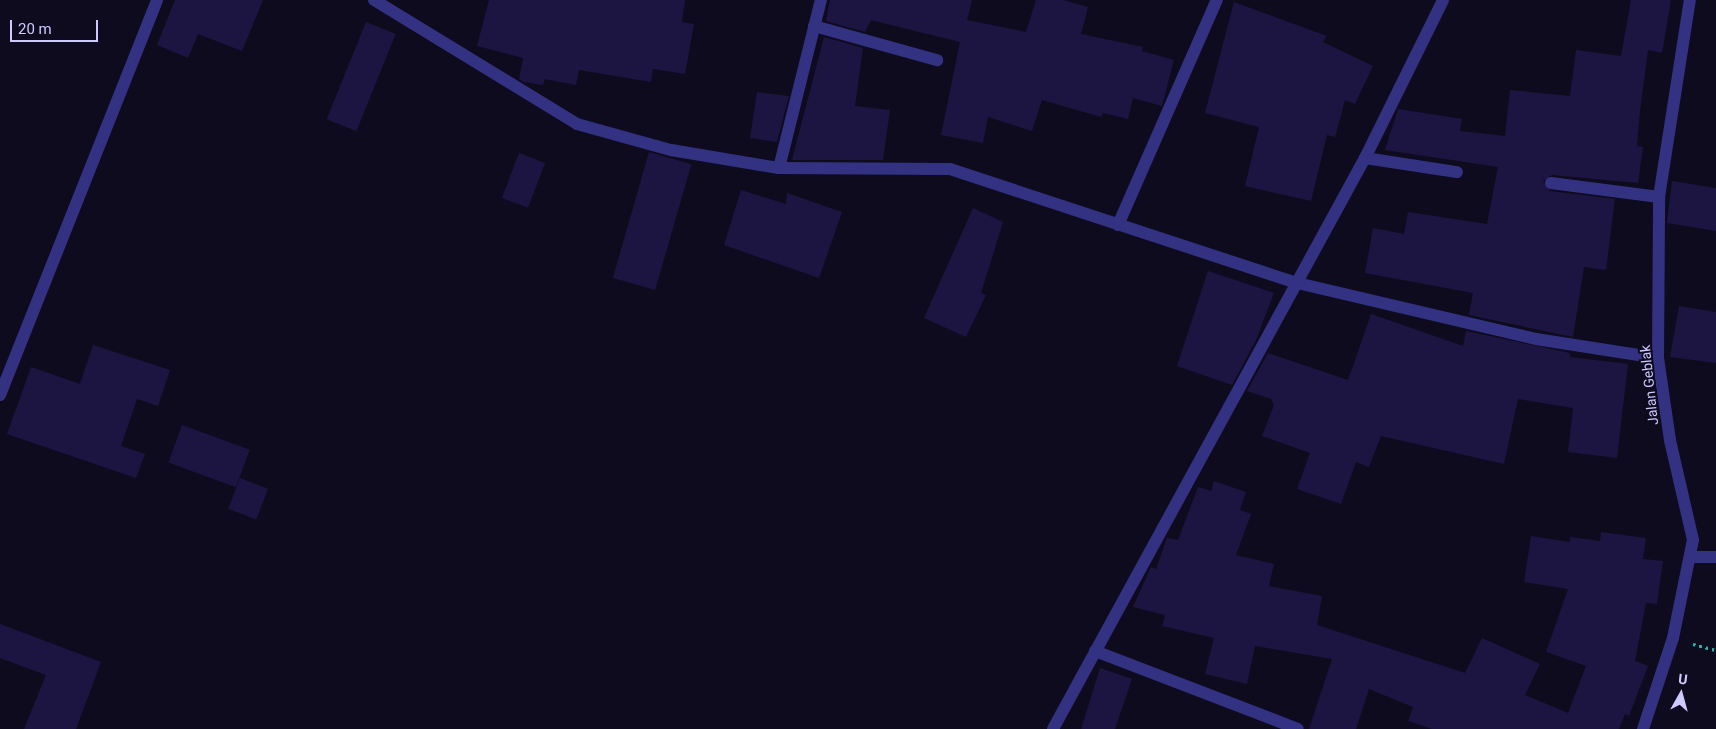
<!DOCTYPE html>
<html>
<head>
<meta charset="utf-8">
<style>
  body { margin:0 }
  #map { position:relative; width:1716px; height:729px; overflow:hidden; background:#0e0b1f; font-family:Roboto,sans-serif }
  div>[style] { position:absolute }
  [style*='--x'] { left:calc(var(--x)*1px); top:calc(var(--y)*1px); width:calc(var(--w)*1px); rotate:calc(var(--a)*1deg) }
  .building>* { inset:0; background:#1d1541; transform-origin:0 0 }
  .path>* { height:3px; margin-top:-1.5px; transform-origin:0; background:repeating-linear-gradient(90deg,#24b8ac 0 2.5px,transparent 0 6.5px) }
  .minor>* { height:12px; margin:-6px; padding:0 6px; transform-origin:6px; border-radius:6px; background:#333282 }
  span { translate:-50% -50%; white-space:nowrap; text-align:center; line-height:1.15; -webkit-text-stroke:4px #0e0b1f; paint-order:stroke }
  .street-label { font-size:14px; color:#cec9ff }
  .north { position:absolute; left:1656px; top:669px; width:50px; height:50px; -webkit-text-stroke:4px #0e0b1f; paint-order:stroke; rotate:7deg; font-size:14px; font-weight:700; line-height:20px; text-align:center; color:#cec9ff }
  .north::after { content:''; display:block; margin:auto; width:18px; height:22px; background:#cec9ff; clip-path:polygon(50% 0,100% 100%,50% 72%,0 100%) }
  .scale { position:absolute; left:10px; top:20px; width:88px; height:22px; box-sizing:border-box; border:2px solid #cec9ff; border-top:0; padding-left:6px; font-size:15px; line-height:18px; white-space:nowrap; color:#cec9ff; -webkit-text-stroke:4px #0e0b1f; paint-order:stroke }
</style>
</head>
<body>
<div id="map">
  <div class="building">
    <i style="clip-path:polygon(175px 0,263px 0,242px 51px,198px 34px,188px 58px,157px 45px)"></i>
    <i style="clip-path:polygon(489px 0,685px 0,682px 22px,694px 24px,685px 74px,653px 69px,651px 82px,579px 70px,576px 85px,545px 79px,543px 85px,524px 82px,519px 79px,523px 58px,477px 46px)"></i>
    <i style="clip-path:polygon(830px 0,972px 0,967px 20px,1026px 32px,1036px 0,1063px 0,1088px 7px,1081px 34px,1143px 47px,1142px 51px,1174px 60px,1162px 106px,1133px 98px,1128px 119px,1103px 113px,1101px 117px,1042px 100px,1032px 131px,988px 117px,983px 143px,941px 135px,960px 42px,871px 20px,865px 32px,826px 21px)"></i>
    <i style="clip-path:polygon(1631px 0,1671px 0,1662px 53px,1648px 50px,1640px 111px,1637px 146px,1643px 147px,1638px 183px,1552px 175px,1543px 181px,1550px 191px,1615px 199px,1606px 270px,1584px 267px,1573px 337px,1469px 315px,1473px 293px,1365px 273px,1373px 228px,1404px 234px,1408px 212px,1487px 224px,1498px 167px,1385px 150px,1398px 109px,1462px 119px,1460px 131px,1505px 136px,1510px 90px,1570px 96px,1576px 50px,1621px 56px)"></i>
    <i style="clip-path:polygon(1234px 2px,1327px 36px,1323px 42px,1373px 66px,1355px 104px,1345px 100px,1335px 137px,1327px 135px,1311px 201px,1245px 186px,1259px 127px,1205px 113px)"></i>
    <i style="left:366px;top:22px;width:32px;height:105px;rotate:22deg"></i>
    <i style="clip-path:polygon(824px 37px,863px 48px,855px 106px,890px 110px,883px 160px,792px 160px)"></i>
    <i style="clip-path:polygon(757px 92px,789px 96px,777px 142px,750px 138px)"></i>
    <i style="left:649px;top:152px;width:44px;height:131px;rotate:16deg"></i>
    <i style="left:519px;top:153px;width:28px;height:48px;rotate:21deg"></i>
    <i style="clip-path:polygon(1672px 181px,1716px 188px,1716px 231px,1667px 223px)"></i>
    <i style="clip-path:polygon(741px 190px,786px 204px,787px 193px,842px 212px,819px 278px,724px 245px)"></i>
    <i style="clip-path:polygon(973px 208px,1003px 222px,981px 293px,986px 295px,966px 337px,924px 318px)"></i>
    <i style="clip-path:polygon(1208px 271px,1274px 293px,1256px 340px,1232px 385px,1177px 366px)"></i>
    <i style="clip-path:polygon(1679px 306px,1716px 312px,1716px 363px,1670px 357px)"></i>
    <i style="clip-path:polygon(1371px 314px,1463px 346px,1466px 331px,1570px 353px,1570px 357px,1628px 364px,1617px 458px,1568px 452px,1573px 408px,1518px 399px,1504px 464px,1381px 436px,1369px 467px,1356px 462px,1341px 504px,1297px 489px,1310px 453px,1262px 436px,1274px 405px,1271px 399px,1247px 391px,1268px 353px,1348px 380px)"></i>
    <i style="clip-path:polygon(93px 345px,170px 370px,158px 406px,137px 399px,121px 446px,145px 454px,136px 478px,7px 434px,31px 367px,80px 384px)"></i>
    <i style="left:182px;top:425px;width:72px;height:40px;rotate:20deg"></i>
    <i style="left:240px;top:478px;width:30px;height:33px;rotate:21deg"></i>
    <i style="clip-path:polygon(1214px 481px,1246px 492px,1240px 510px,1251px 514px,1236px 555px,1274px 564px,1269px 586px,1322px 596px,1317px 625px,1465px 673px,1482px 638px,1540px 664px,1525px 695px,1568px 713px,1586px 666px,1546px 652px,1568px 589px,1524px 582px,1531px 536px,1570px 542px,1570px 537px,1600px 541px,1601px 532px,1646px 538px,1643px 559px,1663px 561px,1657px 604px,1646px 603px,1635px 661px,1648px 666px,1629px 716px,1625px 714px,1619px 729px,1432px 729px,1408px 721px,1413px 707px,1369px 689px,1356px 729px,1309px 729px,1332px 659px,1255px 646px,1247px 684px,1205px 674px,1214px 638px,1162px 626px,1165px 615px,1133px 607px,1151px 567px,1156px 569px,1167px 538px,1178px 540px,1198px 487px,1211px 491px)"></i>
    <i style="clip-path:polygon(0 624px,101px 662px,76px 729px,24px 729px,46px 675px,0 658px)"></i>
    <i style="clip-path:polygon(1100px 668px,1132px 679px,1115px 729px,1081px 729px)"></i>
  </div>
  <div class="path">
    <i style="--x:1693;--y:644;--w:24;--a:15"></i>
  </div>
  <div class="minor">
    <i style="--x:374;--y:0;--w:238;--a:31.4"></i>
    <i style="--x:577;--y:124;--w:98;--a:15.5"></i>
    <i style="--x:671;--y:150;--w:109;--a:9.5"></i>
    <i style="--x:779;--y:168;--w:171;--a:0.3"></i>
    <i style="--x:950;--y:169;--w:361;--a:18.2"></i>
    <i style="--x:1293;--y:282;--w:250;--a:13.2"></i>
    <i style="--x:1536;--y:339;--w:123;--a:8.9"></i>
    <i style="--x:814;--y:26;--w:128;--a:15.5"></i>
    <i style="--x:1365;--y:158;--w:93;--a:8.7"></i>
    <i style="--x:779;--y:168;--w:173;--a:-76"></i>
    <i style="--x:1551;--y:183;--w:109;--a:7.4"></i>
    <i style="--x:1118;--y:225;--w:246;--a:-66.3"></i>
    <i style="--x:0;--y:395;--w:425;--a:-68.3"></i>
    <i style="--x:1691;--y:557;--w:25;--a:0"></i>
    <i style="--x:1095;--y:651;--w:217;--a:21"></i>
    <i style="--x:1053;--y:729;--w:651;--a:-61.35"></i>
    <i style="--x:1365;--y:158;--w:176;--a:-63.7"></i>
    <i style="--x:1643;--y:729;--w:96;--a:-71.8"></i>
    <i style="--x:1673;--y:638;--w:100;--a:-78.5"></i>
    <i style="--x:1693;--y:540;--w:103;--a:-103"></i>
    <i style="--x:1670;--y:440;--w:83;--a:-98.3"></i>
    <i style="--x:1658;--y:358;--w:161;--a:-89.6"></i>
    <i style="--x:1659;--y:197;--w:199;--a:-81.1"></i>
  </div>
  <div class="street-label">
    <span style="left:1649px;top:385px;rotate:-96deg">Jalan Geblak</span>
  </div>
  <div class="north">U</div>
  <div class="scale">20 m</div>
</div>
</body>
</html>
